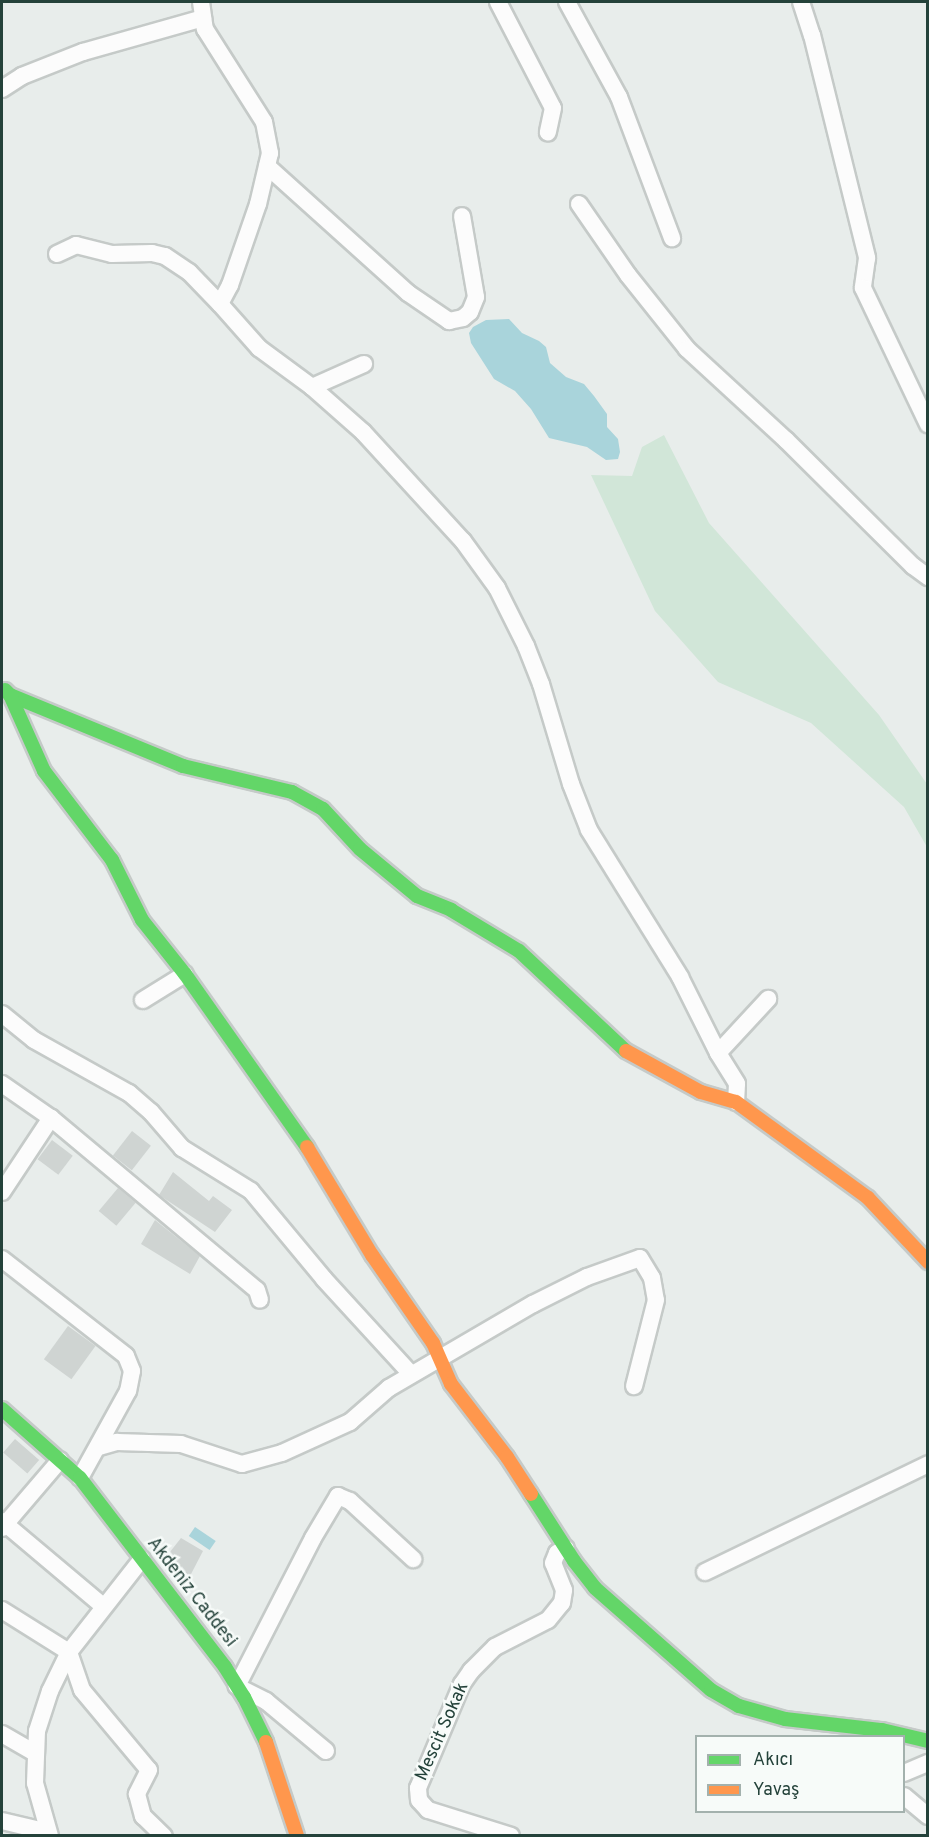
<!DOCTYPE html>
<html>
<head>
<meta charset="utf-8">
<style>
  body { margin:0 }
  #map { position:relative; width:929px; height:1837px; overflow:hidden; background:#e8edeb; font-family:Overpass,sans-serif }
  div>[style] { position:absolute }
  [style*='--x'] { left:calc(var(--x)*1px); top:calc(var(--y)*1px); width:calc(var(--w)*1px); rotate:calc(var(--a)*1deg) }
  .green>* { inset:0; background:#d1e6d8 }
  .water>* { inset:0; background:#a9d4db; transform-origin:0 0 }
  .building>* { inset:0; background:#cfd4d2; transform-origin:0 0 }
  .roads { filter:drop-shadow(2px 0 #c5cac8) drop-shadow(-2px 0 #c5cac8) drop-shadow(0 2px #c5cac8) drop-shadow(0 -2px #c5cac8) }
  .street>* { height:16px; margin:-8px; padding:0 8px; transform-origin:8px; border-radius:8px; background:#fcfcfc }
  .fast>* { height:14px; margin:-7px; padding:0 7px; transform-origin:7px; border-radius:7px; background:#63d668 }
  .slow>* { height:14px; margin:-7px; padding:0 7px; transform-origin:7px; border-radius:7px; background:#ff974d }
  span { translate:-50% -50%; white-space:nowrap; text-align:center; line-height:1.15; -webkit-text-stroke:5px #f7fbf9; paint-order:stroke }
  .street-label { font-size:18px; color:#24423a }
  .frame { position:absolute; inset:0; border:3px solid #24423a; pointer-events:none }
  .legend { position:absolute; left:695px; top:1735px; width:210px; height:78px; box-sizing:border-box; background:#f7fbf9; border:2px solid #a3b1ad; margin:0; padding:8px 10px; list-style:none; font-size:18px; color:#24423a }
  .legend li { display:flex; align-items:center; gap:12px; height:30px }
  .legend b { width:30px; border:2px solid #a3b1ad }
</style>
</head>
<body>
<div id="map">
  <div class="green">
    <i style="clip-path:polygon(664px 435px,709px 523px,879px 715px,927px 784px,927px 847px,904px 807px,811px 723px,718px 682px,655px 611px,591px 475px,632px 476px,642px 447px)"></i>
  </div>
  <div class="water">
    <i style="clip-path:polygon(509px 319px,522px 333px,539px 341px,546px 347px,550px 363px,566px 377px,584px 384px,594px 396px,607px 414px,607px 427px,618px 439px,620px 452px,618px 459px,606px 460px,587px 447px,549px 438px,531px 409px,515px 391px,494px 379px,471px 343px,469px 333px,473px 327px,486px 320px)"></i>
    <i style="left:195px;top:1527px;width:25px;height:11px;rotate:34deg"></i>
  </div>
  <div class="building">
    <i style="left:132px;top:1131px;width:24px;height:31px;rotate:38deg"></i>
    <i style="left:52px;top:1140px;width:26px;height:24px;rotate:37deg"></i>
    <i style="clip-path:polygon(173px 1172px,209px 1201px,213px 1196px,232px 1210px,215px 1232px,159px 1195px)"></i>
    <i style="left:118px;top:1188px;width:23px;height:30px;rotate:40deg"></i>
    <i style="clip-path:polygon(155px 1220px,200px 1256px,190px 1274px,141px 1244px)"></i>
    <i style="left:68px;top:1326px;width:34px;height:41px;rotate:36deg"></i>
    <i style="left:15px;top:1439px;width:32px;height:18px;rotate:41deg"></i>
    <i style="clip-path:polygon(181px 1538px,203px 1551px,190px 1576px,166px 1557px)"></i>
  </div>
  <div class="roads">
    <div class="street">
      <i style="--x:201;--y:2;--w:27;--a:82"></i>
      <i style="--x:205;--y:29;--w:110;--a:57.6"></i>
      <i style="--x:264;--y:122;--w:32;--a:79"></i>
      <i style="--x:270;--y:153;--w:52;--a:103.2"></i>
      <i style="--x:258;--y:204;--w:86;--a:109.1"></i>
      <i style="--x:230;--y:285;--w:21;--a:118"></i>
      <i style="--x:220;--y:304;--w:59;--a:48.4"></i>
      <i style="--x:259;--y:348;--w:66;--a:36.3"></i>
      <i style="--x:312;--y:387;--w:68;--a:41.4"></i>
      <i style="--x:363;--y:432;--w:148;--a:47.5"></i>
      <i style="--x:463;--y:541;--w:58;--a:54.1"></i>
      <i style="--x:497;--y:588;--w:65;--a:63.4"></i>
      <i style="--x:526;--y:646;--w:41;--a:68.5"></i>
      <i style="--x:541;--y:684;--w:104;--a:73.3"></i>
      <i style="--x:571;--y:784;--w:49;--a:68.6"></i>
      <i style="--x:589;--y:830;--w:173;--a:58.2"></i>
      <i style="--x:680;--y:977;--w:85;--a:63.4"></i>
      <i style="--x:718;--y:1053;--w:36;--a:58"></i>
      <i style="--x:737;--y:1084;--w:18;--a:93"></i>
      <i style="--x:498;--y:2;--w:119;--a:62.6"></i>
      <i style="--x:553;--y:108;--w:25;--a:102"></i>
      <i style="--x:567;--y:2;--w:108;--a:61.3"></i>
      <i style="--x:619;--y:97;--w:151;--a:69.4"></i>
      <i style="--x:801;--y:2;--w:35;--a:72"></i>
      <i style="--x:812;--y:35;--w:230;--a:76.1"></i>
      <i style="--x:867;--y:258;--w:30;--a:98"></i>
      <i style="--x:863;--y:288;--w:151;--a:64.5"></i>
      <i style="--x:2;--y:89;--w:24;--a:-33"></i>
      <i style="--x:22;--y:76;--w:66;--a:-21.5"></i>
      <i style="--x:83;--y:52;--w:125;--a:-15.8"></i>
      <i style="--x:267;--y:166;--w:190;--a:42"></i>
      <i style="--x:408;--y:293;--w:50;--a:34.3"></i>
      <i style="--x:449;--y:321;--w:14;--a:-12"></i>
      <i style="--x:463;--y:318;--w:9;--a:-41"></i>
      <i style="--x:470;--y:312;--w:16;--a:-68"></i>
      <i style="--x:476;--y:297;--w:82;--a:-99.8"></i>
      <i style="--x:579;--y:204;--w:86;--a:55.4"></i>
      <i style="--x:628;--y:275;--w:95;--a:51.4"></i>
      <i style="--x:687;--y:349;--w:134;--a:42.6"></i>
      <i style="--x:786;--y:440;--w:179;--a:44.8"></i>
      <i style="--x:913;--y:566;--w:19;--a:36"></i>
      <i style="--x:57;--y:254;--w:21;--a:-25"></i>
      <i style="--x:76;--y:245;--w:37;--a:14"></i>
      <i style="--x:112;--y:254;--w:40;--a:-1.4"></i>
      <i style="--x:152;--y:253;--w:13;--a:13"></i>
      <i style="--x:165;--y:256;--w:29;--a:34"></i>
      <i style="--x:189;--y:272;--w:45;--a:45.9"></i>
      <i style="--x:312;--y:387;--w:57;--a:-23.9"></i>
      <i style="--x:143;--y:1000;--w:49;--a:-31.8"></i>
      <i style="--x:2;--y:1014;--w:41;--a:39.1"></i>
      <i style="--x:34;--y:1040;--w:109;--a:29.2"></i>
      <i style="--x:129;--y:1093;--w:29;--a:41"></i>
      <i style="--x:151;--y:1112;--w:48;--a:49.3"></i>
      <i style="--x:182;--y:1148;--w:81;--a:31.9"></i>
      <i style="--x:251;--y:1191;--w:114;--a:50.3"></i>
      <i style="--x:324;--y:1279;--w:129;--a:47.5"></i>
      <i style="--x:718;--y:1053;--w:74;--a:-47.2"></i>
      <i style="--x:2;--y:1084;--w:60;--a:34.8"></i>
      <i style="--x:51;--y:1118;--w:268;--a:39.9"></i>
      <i style="--x:257;--y:1290;--w:10;--a:73"></i>
      <i style="--x:2;--y:1192;--w:89;--a:-56.5"></i>
      <i style="--x:2;--y:1259;--w:157;--a:38"></i>
      <i style="--x:126;--y:1356;--w:16;--a:68"></i>
      <i style="--x:132;--y:1371;--w:20;--a:101"></i>
      <i style="--x:128;--y:1391;--w:99;--a:118.9"></i>
      <i style="--x:99;--y:1447;--w:19;--a:-16"></i>
      <i style="--x:117;--y:1442;--w:64;--a:1.8"></i>
      <i style="--x:181;--y:1444;--w:64;--a:18.2"></i>
      <i style="--x:242;--y:1464;--w:41;--a:-15.4"></i>
      <i style="--x:282;--y:1453;--w:75;--a:-24.5"></i>
      <i style="--x:350;--y:1422;--w:52;--a:-41.1"></i>
      <i style="--x:389;--y:1388;--w:167;--a:-30.3"></i>
      <i style="--x:533;--y:1304;--w:60;--a:-26.6"></i>
      <i style="--x:587;--y:1277;--w:56;--a:-19.7"></i>
      <i style="--x:640;--y:1258;--w:23;--a:59"></i>
      <i style="--x:652;--y:1278;--w:22;--a:80"></i>
      <i style="--x:656;--y:1300;--w:89;--a:104.3"></i>
      <i style="--x:2;--y:1521;--w:133;--a:40.1"></i>
      <i style="--x:2;--y:1528;--w:89;--a:-49.5"></i>
      <i style="--x:705;--y:1572;--w:248;--a:-25.8"></i>
      <i style="--x:2;--y:1610;--w:79;--a:32.1"></i>
      <i style="--x:69;--y:1652;--w:40;--a:71.1"></i>
      <i style="--x:82;--y:1690;--w:104;--a:50.1"></i>
      <i style="--x:149;--y:1770;--w:27;--a:117"></i>
      <i style="--x:137;--y:1794;--w:23;--a:75"></i>
      <i style="--x:143;--y:1816;--w:29;--a:44"></i>
      <i style="--x:2;--y:1734;--w:39;--a:30"></i>
      <i style="--x:326;--y:1751;--w:78;--a:-140.2"></i>
      <i style="--x:266;--y:1701;--w:33;--a:-153"></i>
      <i style="--x:237;--y:1686;--w:166;--a:-62.8"></i>
      <i style="--x:313;--y:1538;--w:49;--a:-59.2"></i>
      <i style="--x:338;--y:1496;--w:13;--a:23"></i>
      <i style="--x:350;--y:1501;--w:86;--a:42.6"></i>
      <i style="--x:904;--y:1773;--w:26;--a:-23"></i>
      <i style="--x:904;--y:1796;--w:31;--a:40"></i>
      <i style="--x:2;--y:1821;--w:47;--a:13.4"></i>
      <i style="--x:50;--y:1836;--w:55;--a:-105.8"></i>
      <i style="--x:35;--y:1783;--w:52;--a:-87.8"></i>
      <i style="--x:37;--y:1731;--w:42;--a:-72"></i>
      <i style="--x:50;--y:1691;--w:43;--a:-64"></i>
      <i style="--x:69;--y:1652;--w:118;--a:-51.9"></i>
      <i style="--x:511;--y:1836;--w:87;--a:-162.6"></i>
      <i style="--x:428;--y:1810;--w:13;--a:-132"></i>
      <i style="--x:419;--y:1800;--w:12;--a:-95"></i>
      <i style="--x:418;--y:1788;--w:113;--a:-67.1"></i>
      <i style="--x:462;--y:1684;--w:16;--a:-55"></i>
      <i style="--x:471;--y:1671;--w:34;--a:-45"></i>
      <i style="--x:495;--y:1647;--w:59;--a:-27"></i>
      <i style="--x:548;--y:1620;--w:22;--a:-51"></i>
      <i style="--x:562;--y:1603;--w:13;--a:-81"></i>
      <i style="--x:564;--y:1590;--w:29;--a:-112"></i>
      <i style="--x:553;--y:1563;--w:11;--a:-68"></i>
      <i style="--x:557;--y:1553;--w:10;--a:-29"></i>
    </div>
    <div class="fast">
      <i style="--x:5;--y:690;--w:7;--a:45"></i>
      <i style="--x:10;--y:695;--w:187;--a:22.3"></i>
      <i style="--x:183;--y:766;--w:112;--a:13.4"></i>
      <i style="--x:292;--y:792;--w:35;--a:29"></i>
      <i style="--x:323;--y:809;--w:54;--a:47.2"></i>
      <i style="--x:360;--y:849;--w:74;--a:39.5"></i>
      <i style="--x:417;--y:896;--w:37;--a:22"></i>
      <i style="--x:451;--y:910;--w:79;--a:31.1"></i>
      <i style="--x:519;--y:951;--w:146;--a:43.1"></i>
      <i style="--x:10;--y:695;--w:83;--a:65.9"></i>
      <i style="--x:44;--y:771;--w:112;--a:52.6"></i>
      <i style="--x:112;--y:860;--w:67;--a:63.4"></i>
      <i style="--x:142;--y:920;--w:69;--a:51.5"></i>
      <i style="--x:185;--y:974;--w:212;--a:54.8"></i>
      <i style="--x:2;--y:1409;--w:104;--a:41.5"></i>
      <i style="--x:80;--y:1478;--w:238;--a:52.5"></i>
      <i style="--x:225;--y:1667;--w:36;--a:58"></i>
      <i style="--x:244;--y:1697;--w:50;--a:63.9"></i>
      <i style="--x:531;--y:1494;--w:80;--a:57.3"></i>
      <i style="--x:574;--y:1561;--w:34;--a:52"></i>
      <i style="--x:595;--y:1588;--w:154;--a:41.3"></i>
      <i style="--x:711;--y:1690;--w:32;--a:30"></i>
      <i style="--x:739;--y:1706;--w:48;--a:15.8"></i>
      <i style="--x:785;--y:1719;--w:98;--a:6.5"></i>
      <i style="--x:882;--y:1730;--w:47;--a:13.4"></i>
    </div>
    <div class="slow">
      <i style="--x:626;--y:1051;--w:85;--a:28.7"></i>
      <i style="--x:701;--y:1092;--w:36;--a:16"></i>
      <i style="--x:736;--y:1102;--w:163;--a:36"></i>
      <i style="--x:868;--y:1198;--w:88;--a:46.8"></i>
      <i style="--x:307;--y:1147;--w:126;--a:59"></i>
      <i style="--x:372;--y:1255;--w:107;--a:55.3"></i>
      <i style="--x:433;--y:1343;--w:45;--a:66.3"></i>
      <i style="--x:451;--y:1384;--w:92;--a:52.5"></i>
      <i style="--x:507;--y:1457;--w:44;--a:57"></i>
      <i style="--x:266;--y:1742;--w:99;--a:71.7"></i>
    </div>
  </div>
  <div class="street-label">
    <span style="left:191px;top:1593px;rotate:52deg">Akdeniz Caddesi</span>
    <span style="left:443px;top:1732px;rotate:-66deg">Mescit Sokak</span>
  </div>
  <div class="frame"></div>
  <ul class="legend">
  <li><b style="height:8px;background:#63d668"></b>Akıcı</li>
  <li><b style="height:8px;background:#ff974d"></b>Yavaş</li>
  </ul>
</div>
</body>
</html>
